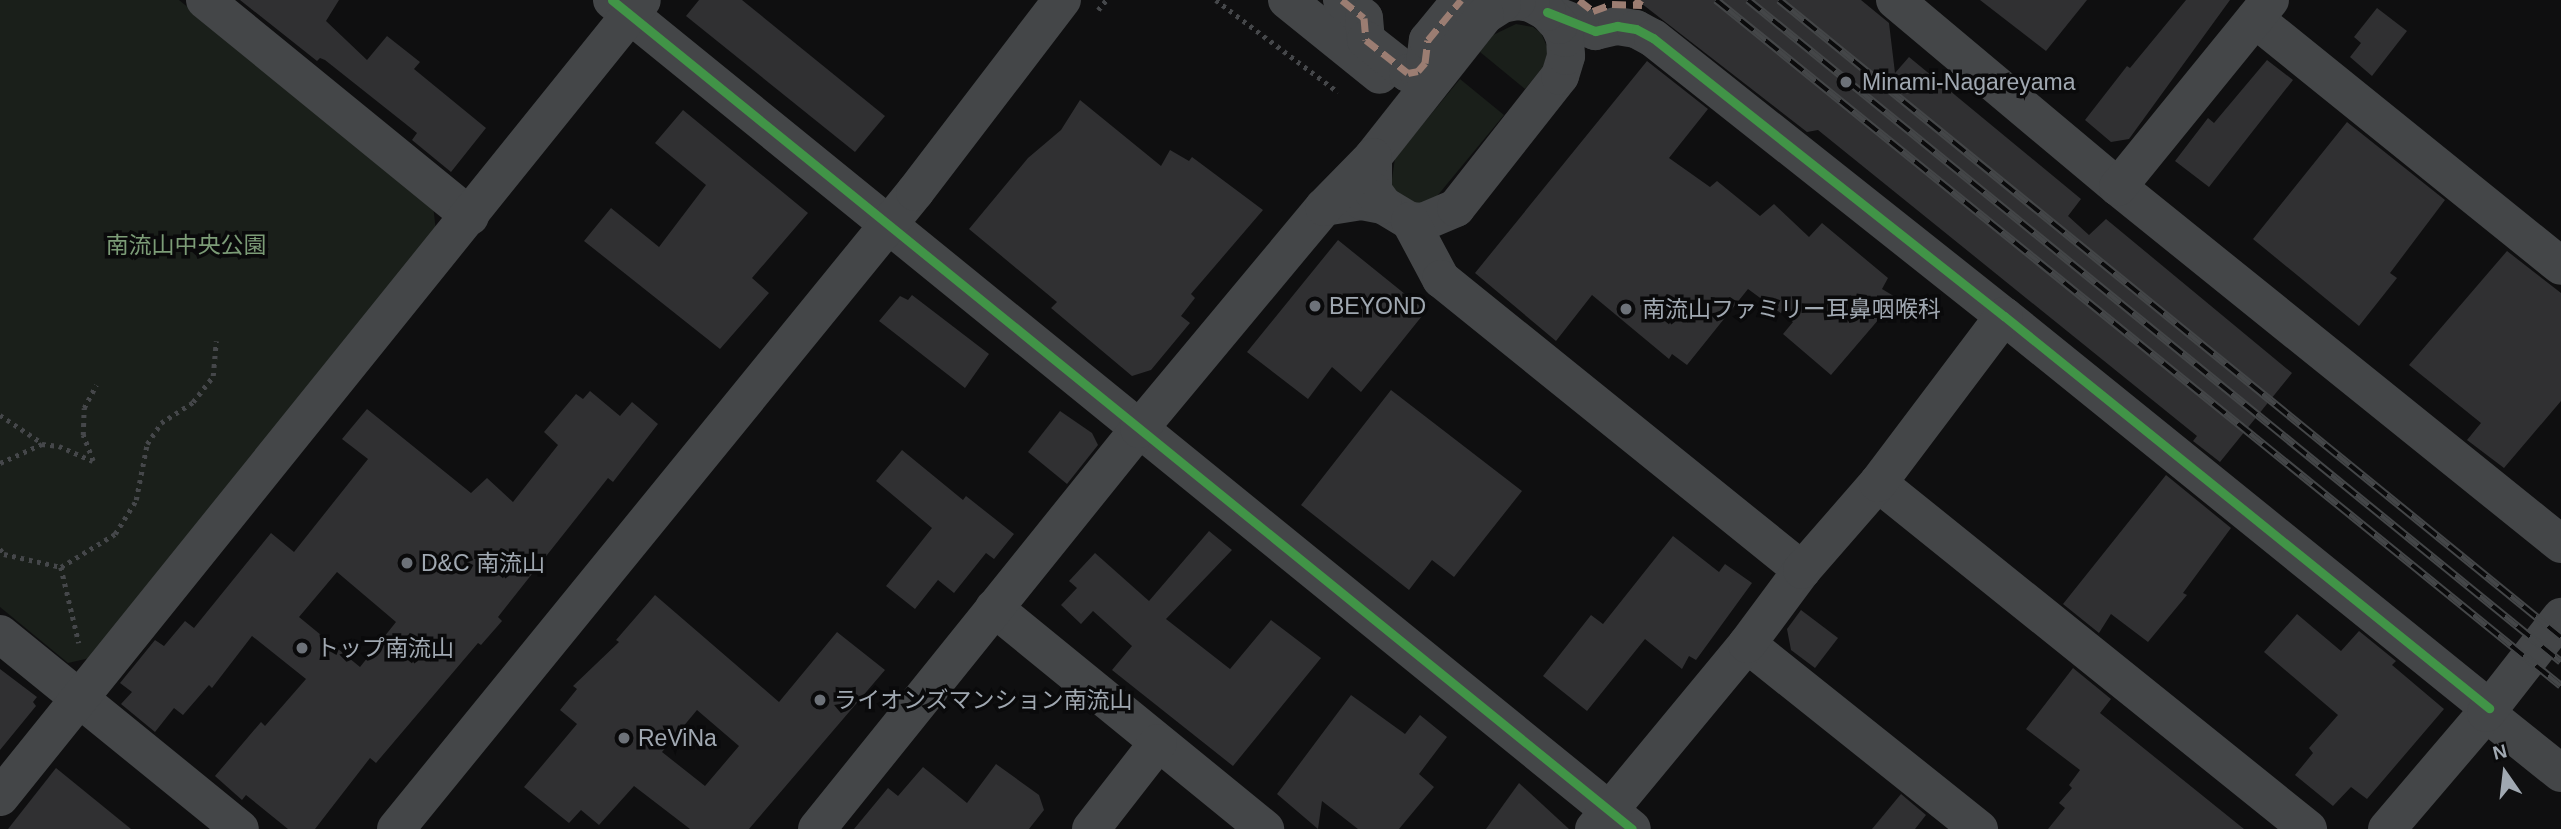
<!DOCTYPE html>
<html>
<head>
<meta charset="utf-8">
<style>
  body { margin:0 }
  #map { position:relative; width:2561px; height:829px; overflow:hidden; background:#0f0f10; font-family:Helvetica,"Noto Sans JP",sans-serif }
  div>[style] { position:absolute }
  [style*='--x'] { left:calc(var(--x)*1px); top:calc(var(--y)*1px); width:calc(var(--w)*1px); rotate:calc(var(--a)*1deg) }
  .green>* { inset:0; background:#1a1f1a }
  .building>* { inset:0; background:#303032 }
  .path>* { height:4.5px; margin-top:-2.25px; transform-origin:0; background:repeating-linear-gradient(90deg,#45474a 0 3.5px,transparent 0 8.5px) }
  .minor>* { height:38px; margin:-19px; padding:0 19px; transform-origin:19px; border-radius:19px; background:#444648 }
  .rail>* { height:8px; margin-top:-4px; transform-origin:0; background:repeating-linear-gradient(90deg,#0a0a0b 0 16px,#444648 0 32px); box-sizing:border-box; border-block:2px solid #444648 }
  .quiet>* { height:7px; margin-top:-3.5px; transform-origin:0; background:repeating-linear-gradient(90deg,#9b7d72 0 14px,transparent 0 21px) }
  .cycleway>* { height:9px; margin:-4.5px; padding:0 4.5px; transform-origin:4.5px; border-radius:4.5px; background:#419447 }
  .dots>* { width:19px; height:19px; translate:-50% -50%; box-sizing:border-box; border:4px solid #0a0a0b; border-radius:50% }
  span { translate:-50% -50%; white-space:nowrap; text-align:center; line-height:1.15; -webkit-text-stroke:7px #0a0a0b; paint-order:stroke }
  .poi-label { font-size:23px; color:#a0a8b1 }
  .left { translate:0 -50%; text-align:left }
  .park-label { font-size:23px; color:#7c9c77 }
  .north { position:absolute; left:2470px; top:738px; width:70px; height:70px; -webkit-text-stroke:5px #0a0a0b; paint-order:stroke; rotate:346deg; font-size:19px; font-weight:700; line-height:28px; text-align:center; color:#a0a8b1 }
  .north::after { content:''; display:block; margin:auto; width:24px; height:32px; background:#a0a8b1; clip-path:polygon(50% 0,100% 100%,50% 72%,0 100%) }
</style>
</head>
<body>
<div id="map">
  <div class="green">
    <i style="clip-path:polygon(0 0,179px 0,433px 205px,436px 231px,94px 657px,68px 663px,0 607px)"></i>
    <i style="clip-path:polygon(1516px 24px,1533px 27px,1541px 33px,1548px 49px,1544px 66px,1525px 89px,1480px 52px,1493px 35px)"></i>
    <i style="clip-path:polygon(1460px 79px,1504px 115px,1433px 201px,1408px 205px,1391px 186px,1395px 158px)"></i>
  </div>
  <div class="building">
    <i style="clip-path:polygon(240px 0,339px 0,326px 21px,367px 60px,387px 36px,420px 62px,414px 69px,486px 128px,451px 172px,412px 140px,417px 133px,325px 60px,320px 58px,317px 61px)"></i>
    <i style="clip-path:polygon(699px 0,742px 0,885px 116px,855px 152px,686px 16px)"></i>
    <i style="clip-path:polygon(1637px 0,1861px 0,1889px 23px,1895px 73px,1909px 57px,2081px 199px,2068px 216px,2089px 235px,2106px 219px,2292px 373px,2220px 462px,2193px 441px,2197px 436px,1818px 130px,1807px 132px)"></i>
    <i style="clip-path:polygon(1980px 0,2087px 0,2046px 51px)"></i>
    <i style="clip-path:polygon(2186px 0,2230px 0,2129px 139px,2111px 142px,2085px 120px,2127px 66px,2130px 68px)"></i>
    <i style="clip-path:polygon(2377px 8px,2407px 31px,2372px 76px,2350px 57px,2361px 43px,2354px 37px)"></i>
    <i style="clip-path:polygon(2267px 60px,2293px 80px,2209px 187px,2175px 161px,2208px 118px,2214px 123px)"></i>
    <i style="clip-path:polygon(1647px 61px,1708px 109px,1669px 158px,1710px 187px,1717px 181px,1760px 216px,1774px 204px,1809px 237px,1822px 223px,1888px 278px,1882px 289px,1897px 298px,1831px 375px,1783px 334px,1793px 322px,1748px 289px,1687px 365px,1672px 354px,1669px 359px,1592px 295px,1556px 341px,1475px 273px)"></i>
    <i style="clip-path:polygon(1080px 100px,1161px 166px,1170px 150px,1189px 161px,1192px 157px,1263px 210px,1191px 294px,1195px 298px,1181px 316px,1190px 323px,1151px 370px,1132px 376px,1051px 308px,1057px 302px,969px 229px,1028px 158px,1061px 130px)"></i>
    <i style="clip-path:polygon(683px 110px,808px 213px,752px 278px,769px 293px,720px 349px,584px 241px,611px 208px,659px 247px,706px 185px,655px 143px)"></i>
    <i style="clip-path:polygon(2347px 122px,2445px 200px,2390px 273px,2397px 278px,2359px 326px,2253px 239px)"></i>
    <i style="clip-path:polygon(1338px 240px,1426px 311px,1361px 392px,1332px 367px,1308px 399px,1247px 352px)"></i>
    <i style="clip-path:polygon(2507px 251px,2561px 293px,2561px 401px,2504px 468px,2467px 440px,2481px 423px,2409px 365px)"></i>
    <i style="clip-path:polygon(912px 295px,989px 354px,965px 388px,879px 321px,900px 296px,908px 300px)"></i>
    <i style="clip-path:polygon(1391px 390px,1522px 491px,1454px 577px,1432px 560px,1409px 590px,1301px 505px)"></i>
    <i style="clip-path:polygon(evenodd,590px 391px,620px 416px,632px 402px,658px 424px,613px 482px,608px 478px,498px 617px,502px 621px,481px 645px,478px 643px,376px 763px,370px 758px,315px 829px,288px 829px,246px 795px,242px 800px,215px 776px,261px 722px,265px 726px,306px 679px,252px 636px,212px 688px,209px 685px,183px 715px,174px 708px,155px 732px,121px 704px,132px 692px,120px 683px,155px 640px,164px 646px,185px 621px,194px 628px,271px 533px,294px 552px,368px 459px,342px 439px,367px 409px,471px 493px,487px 478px,513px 502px,558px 445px,544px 432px,576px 394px,583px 399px,590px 391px,337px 572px,396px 622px,360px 667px,299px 617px,337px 572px)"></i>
    <i style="clip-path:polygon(1060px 411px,1092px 433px,1098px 445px,1067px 484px,1028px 452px)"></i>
    <i style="clip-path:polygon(902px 450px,963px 500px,966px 496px,1014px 534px,994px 559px,986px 553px,954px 593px,938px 580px,915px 609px,886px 586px,932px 528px,876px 481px)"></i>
    <i style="clip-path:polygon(2166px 475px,2231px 528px,2183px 593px,2187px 595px,2148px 642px,2111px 614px,2099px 633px,2063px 604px)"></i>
    <i style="clip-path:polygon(1209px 531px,1232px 550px,1166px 619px,1230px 669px,1271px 620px,1321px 658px,1233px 766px,1112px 670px,1132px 646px,1093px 611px,1081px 624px,1061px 605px,1077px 588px,1069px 581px,1095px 553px,1149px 601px)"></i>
    <i style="clip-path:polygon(1673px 536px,1719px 572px,1725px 564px,1752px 583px,1696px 660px,1689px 656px,1682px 669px,1645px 639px,1587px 711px,1543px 676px,1591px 615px,1603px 624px)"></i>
    <i style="clip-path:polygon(evenodd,655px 595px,779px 702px,837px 632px,885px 670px,749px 829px,690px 829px,634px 786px,599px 825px,581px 810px,569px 823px,524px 787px,577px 724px,560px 710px,577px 689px,573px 686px,619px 642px,616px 640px,655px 595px,697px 710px,739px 746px,705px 786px,662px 752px,697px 710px)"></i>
    <i style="clip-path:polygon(1801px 610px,1838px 638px,1815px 668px,1791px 650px,1787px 629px)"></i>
    <i style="clip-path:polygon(2297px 614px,2341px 651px,2359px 631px,2396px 661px,2392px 665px,2444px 709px,2367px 799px,2351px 787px,2333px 806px,2295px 775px,2313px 753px,2309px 748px,2338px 715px,2264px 652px)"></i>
    <i style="clip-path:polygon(2073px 668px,2111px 699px,2100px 713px,2244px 829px,2048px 829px,2065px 808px,2059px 803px,2072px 788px,2069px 785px,2080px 770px,2026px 729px)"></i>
    <i style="clip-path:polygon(0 669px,37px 697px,33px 702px,36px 706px,0 750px)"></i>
    <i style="clip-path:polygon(1351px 695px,1405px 734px,1420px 715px,1447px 737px,1419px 774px,1434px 787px,1399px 829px,1358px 829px,1322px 801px,1318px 829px,1277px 794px)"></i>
    <i style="clip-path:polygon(996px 764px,1039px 795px,1044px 810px,1029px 829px,854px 829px,888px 788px,898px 796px,923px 767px,967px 803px)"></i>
    <i style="clip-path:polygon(56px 768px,131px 829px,8px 829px)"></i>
    <i style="clip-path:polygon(1519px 783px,1569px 829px,1486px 829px)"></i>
    <i style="clip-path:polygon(1901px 794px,1926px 815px,1915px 829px,1872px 829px)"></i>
  </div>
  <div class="path">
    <i style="--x:1216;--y:0;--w:153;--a:37"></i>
    <i style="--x:1098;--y:10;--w:13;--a:-51"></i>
    <i style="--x:0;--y:415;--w:50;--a:33.7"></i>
    <i style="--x:0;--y:463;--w:46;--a:-24.3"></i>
    <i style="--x:42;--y:444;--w:17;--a:7"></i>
    <i style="--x:59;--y:446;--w:37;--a:24"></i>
    <i style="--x:93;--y:461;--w:28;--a:-111"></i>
    <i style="--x:83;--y:435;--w:27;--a:-88"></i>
    <i style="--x:84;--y:408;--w:26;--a:-62"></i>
    <i style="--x:0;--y:549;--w:6;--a:51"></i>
    <i style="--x:4;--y:554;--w:58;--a:12.8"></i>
    <i style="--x:61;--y:567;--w:78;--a:76.7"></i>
    <i style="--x:61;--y:567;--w:63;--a:-31.4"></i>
    <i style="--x:115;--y:534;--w:40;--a:-58"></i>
    <i style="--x:136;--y:500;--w:57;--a:-78.9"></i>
    <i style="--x:147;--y:444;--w:25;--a:-56"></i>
    <i style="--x:161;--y:423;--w:38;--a:-33"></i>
    <i style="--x:193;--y:402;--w:33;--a:-52"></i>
    <i style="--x:213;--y:376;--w:35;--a:-85"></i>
  </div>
  <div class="minor">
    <i style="--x:205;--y:0;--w:342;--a:39.2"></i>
    <i style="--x:612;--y:0;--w:1314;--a:39.1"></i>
    <i style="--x:1287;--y:0;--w:119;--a:38.9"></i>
    <i style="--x:1342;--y:0;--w:28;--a:39"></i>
    <i style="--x:1364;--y:18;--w:22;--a:85"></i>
    <i style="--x:1366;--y:40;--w:53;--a:38.2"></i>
    <i style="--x:1408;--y:73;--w:10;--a:-11"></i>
    <i style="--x:1418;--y:71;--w:11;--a:-49"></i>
    <i style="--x:1425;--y:63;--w:23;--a:-83"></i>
    <i style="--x:1428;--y:40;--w:52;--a:-50.5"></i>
    <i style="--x:1895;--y:0;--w:291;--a:40"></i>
    <i style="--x:2118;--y:187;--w:569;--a:38.86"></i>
    <i style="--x:1547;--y:12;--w:52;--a:21.6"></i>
    <i style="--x:1595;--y:31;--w:23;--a:-13"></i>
    <i style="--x:1617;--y:26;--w:19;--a:9"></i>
    <i style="--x:1636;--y:29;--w:19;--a:28"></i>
    <i style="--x:1653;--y:38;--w:448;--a:38.4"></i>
    <i style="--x:2004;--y:316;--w:624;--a:38.95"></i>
    <i style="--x:2255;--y:19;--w:393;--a:38.9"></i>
    <i style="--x:2118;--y:187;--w:241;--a:-50.9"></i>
    <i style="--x:1324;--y:207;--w:38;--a:-9"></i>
    <i style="--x:1362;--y:201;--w:21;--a:11"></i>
    <i style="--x:1383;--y:205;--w:31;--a:31"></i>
    <i style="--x:1410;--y:221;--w:13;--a:4"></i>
    <i style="--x:1423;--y:222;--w:36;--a:-23"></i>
    <i style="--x:1456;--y:208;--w:168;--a:-51.8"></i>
    <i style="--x:1560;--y:76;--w:21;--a:-73"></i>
    <i style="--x:1566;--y:56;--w:18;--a:-93"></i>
    <i style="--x:1565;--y:38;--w:14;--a:-115"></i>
    <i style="--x:1559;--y:25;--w:18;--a:-133"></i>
    <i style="--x:1547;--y:12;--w:18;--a:-151"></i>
    <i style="--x:1531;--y:3;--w:14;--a:-172"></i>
    <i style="--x:1517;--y:1;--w:15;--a:169"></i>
    <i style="--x:1502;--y:4;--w:20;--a:147"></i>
    <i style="--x:1485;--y:15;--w:181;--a:128.3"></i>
    <i style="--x:1373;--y:157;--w:34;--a:90"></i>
    <i style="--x:1373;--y:191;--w:17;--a:54"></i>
    <i style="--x:1410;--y:221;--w:66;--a:61.9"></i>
    <i style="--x:1441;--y:279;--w:464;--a:38.9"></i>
    <i style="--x:1878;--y:483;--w:552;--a:38.82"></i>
    <i style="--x:994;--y:608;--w:350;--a:39.2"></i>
    <i style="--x:0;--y:634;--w:309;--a:39.1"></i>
    <i style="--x:1747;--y:644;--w:297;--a:38.6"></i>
    <i style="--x:2486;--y:713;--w:96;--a:38.7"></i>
    <i style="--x:0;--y:797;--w:1023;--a:-51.15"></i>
    <i style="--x:396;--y:829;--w:822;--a:-50.83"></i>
    <i style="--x:915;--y:192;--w:242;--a:-52.6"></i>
    <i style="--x:817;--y:829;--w:514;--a:-51.17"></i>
    <i style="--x:1139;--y:429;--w:289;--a:-50.2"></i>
    <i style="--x:1324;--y:207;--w:70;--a:-45.6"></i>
    <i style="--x:1091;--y:829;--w:109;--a:-52.1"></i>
    <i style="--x:1594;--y:829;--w:240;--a:-50.4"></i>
    <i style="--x:1747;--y:644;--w:92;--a:-53.4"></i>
    <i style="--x:1802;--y:570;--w:116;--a:-48.9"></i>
    <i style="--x:1878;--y:483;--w:209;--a:-53"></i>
    <i style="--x:2387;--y:829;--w:153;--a:-49.5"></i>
    <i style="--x:2486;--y:713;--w:122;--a:-52"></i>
  </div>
  <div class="rail">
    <i style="--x:1716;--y:0;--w:1088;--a:39.07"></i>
    <i style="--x:1748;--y:0;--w:1048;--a:39.15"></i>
    <i style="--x:1779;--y:0;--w:1009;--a:39.17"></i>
  </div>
  <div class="quiet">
    <i style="--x:1342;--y:0;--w:28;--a:39"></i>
    <i style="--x:1364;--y:18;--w:22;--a:85"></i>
    <i style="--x:1366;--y:40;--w:53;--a:38.2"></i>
    <i style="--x:1408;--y:73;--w:10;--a:-11"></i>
    <i style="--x:1418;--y:71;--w:11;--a:-49"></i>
    <i style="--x:1425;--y:63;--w:23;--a:-83"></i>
    <i style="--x:1428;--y:40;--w:52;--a:-50.5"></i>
    <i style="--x:1579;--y:0;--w:18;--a:38"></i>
    <i style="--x:1593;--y:11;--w:20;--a:-20"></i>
    <i style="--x:1612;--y:4;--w:30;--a:2"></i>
    <i style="--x:1642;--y:5;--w:9;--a:-144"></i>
  </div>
  <div class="cycleway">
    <i style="--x:612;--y:0;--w:1314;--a:39.1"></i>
    <i style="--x:1547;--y:12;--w:52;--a:21.6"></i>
    <i style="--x:1595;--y:31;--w:23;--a:-13"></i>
    <i style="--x:1617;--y:26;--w:19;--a:9"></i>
    <i style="--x:1636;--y:29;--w:19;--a:28"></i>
    <i style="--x:1653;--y:38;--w:448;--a:38.4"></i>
    <i style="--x:2004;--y:316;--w:624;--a:38.95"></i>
  </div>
  <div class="dots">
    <i style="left:1846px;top:82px;background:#6d7279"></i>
    <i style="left:1315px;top:306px;background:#6d7279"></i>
    <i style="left:1626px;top:309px;background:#6d7279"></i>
    <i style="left:407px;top:563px;background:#6d7279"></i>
    <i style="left:302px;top:648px;background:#6d7279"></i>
    <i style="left:820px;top:700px;background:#6d7279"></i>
    <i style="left:624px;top:738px;background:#6d7279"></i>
  </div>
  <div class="poi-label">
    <span class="left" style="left:1862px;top:82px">Minami-Nagareyama</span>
    <span class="left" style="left:1329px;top:306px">BEYOND</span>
    <span class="left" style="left:1642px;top:309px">南流山ファミリー耳鼻咽喉科</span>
    <span class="left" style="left:421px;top:563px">D&amp;C 南流山</span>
    <span class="left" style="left:316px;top:648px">トップ南流山</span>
    <span class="left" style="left:834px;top:700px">ライオンズマンション南流山</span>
    <span class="left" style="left:638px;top:738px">ReViNa</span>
  </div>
  <div class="park-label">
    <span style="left:186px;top:245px">南流山中央公園</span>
  </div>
  <div class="north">N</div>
</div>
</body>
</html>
